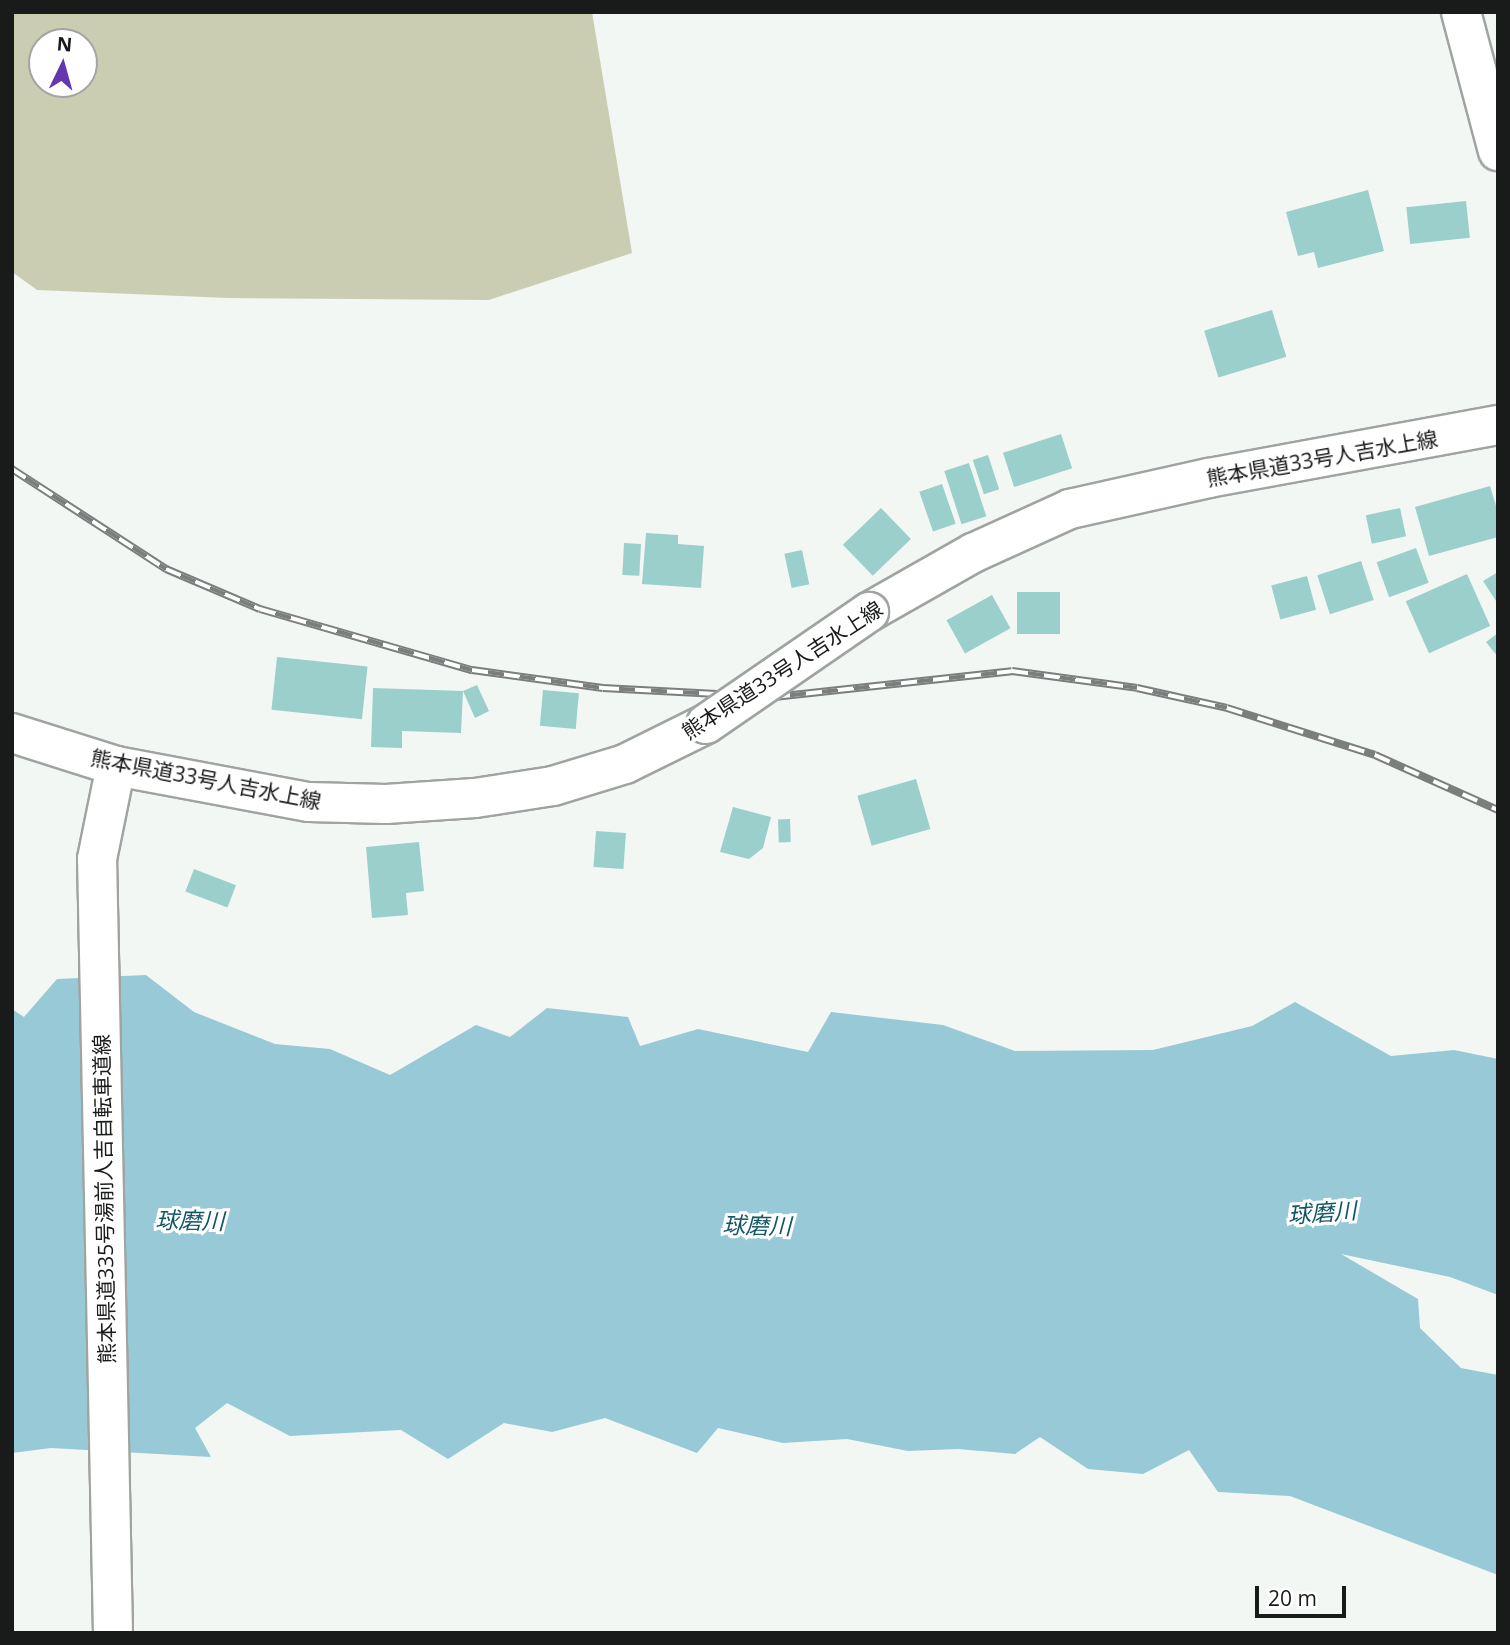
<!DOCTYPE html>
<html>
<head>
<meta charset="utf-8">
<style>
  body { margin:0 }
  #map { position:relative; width:1510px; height:1645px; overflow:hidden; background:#f2f7f4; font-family:"Open Sans","Noto Sans JP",sans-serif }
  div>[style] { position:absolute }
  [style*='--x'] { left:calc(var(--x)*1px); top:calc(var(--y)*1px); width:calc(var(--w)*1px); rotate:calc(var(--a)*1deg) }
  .green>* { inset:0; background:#cbcdb2 }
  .water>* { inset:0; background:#98c9d7 }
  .building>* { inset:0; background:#9bcfcb; transform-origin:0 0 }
  .roads { filter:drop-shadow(2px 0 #9fa4a1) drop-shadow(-2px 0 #9fa4a1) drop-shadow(0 2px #9fa4a1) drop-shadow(0 -2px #9fa4a1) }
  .tertiary>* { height:38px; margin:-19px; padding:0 19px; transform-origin:19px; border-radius:19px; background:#fff }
  .secondary>* { height:38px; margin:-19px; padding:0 19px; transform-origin:19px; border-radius:19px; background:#fff }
  .primary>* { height:38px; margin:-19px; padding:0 19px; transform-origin:19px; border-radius:19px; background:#fff }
  .rail>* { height:8px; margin-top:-4px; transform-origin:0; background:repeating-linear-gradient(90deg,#fff 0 16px,#7b7e7d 0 32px); box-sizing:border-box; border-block:2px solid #7b7e7d }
  .bridges { filter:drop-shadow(2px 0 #9fa4a1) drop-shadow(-2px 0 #9fa4a1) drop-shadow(0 2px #9fa4a1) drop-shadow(0 -2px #9fa4a1) }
  .primary-bridge>* { height:38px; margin:-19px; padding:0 19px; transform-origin:19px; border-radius:19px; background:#fff }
  span { translate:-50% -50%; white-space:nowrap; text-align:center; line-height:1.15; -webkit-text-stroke:6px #fff; paint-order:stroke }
  .street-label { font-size:21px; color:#191b1a }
  .water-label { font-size:23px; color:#135665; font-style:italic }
  .frame { position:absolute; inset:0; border:14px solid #191b1a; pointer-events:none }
  .north { position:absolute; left:28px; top:28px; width:70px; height:70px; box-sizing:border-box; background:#fff; border:2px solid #a3a4a3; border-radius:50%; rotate:5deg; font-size:19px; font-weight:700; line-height:28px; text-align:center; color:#191b1a }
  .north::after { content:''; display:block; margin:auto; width:24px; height:32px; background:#6337ae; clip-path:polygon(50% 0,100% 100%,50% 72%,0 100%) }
  .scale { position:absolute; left:1255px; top:1586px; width:91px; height:32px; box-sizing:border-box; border:4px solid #191b1a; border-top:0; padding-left:9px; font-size:21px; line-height:24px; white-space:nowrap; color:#191b1a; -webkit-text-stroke:5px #fff; paint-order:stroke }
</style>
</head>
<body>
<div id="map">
  <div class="green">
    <i style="clip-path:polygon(evenodd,12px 12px,592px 12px,632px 253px,489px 300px,228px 298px,37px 290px,12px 272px,12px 12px,42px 42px,84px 42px,84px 84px,42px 84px,42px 42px)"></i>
  </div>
  <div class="water">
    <i style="clip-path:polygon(146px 975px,194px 1012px,275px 1044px,330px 1049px,390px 1075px,476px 1025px,510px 1037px,547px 1008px,628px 1017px,640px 1046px,698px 1029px,808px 1052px,831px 1012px,943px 1025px,1015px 1051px,1153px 1050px,1252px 1026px,1295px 1002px,1391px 1056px,1454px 1050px,1498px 1059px,1498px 1295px,1450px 1277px,1341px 1254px,1418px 1299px,1420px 1328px,1461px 1368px,1498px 1375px,1498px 1575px,1290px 1496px,1218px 1492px,1189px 1450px,1143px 1474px,1088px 1469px,1040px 1437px,1015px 1454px,958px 1449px,908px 1451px,847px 1439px,783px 1443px,718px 1428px,697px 1453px,605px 1418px,552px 1432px,504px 1423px,448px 1459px,401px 1430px,290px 1436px,227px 1403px,195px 1428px,211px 1457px,51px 1448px,12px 1453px,12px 1009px,24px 1017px,57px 979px)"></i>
  </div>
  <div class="building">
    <i style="clip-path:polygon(1368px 190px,1384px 251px,1318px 268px,1314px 252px,1298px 256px,1286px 212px)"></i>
    <i style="left:1466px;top:201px;width:37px;height:60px;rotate:84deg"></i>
    <i style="left:1272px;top:310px;width:49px;height:71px;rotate:73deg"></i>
    <i style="left:1061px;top:434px;width:36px;height:61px;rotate:72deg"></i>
    <i style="left:988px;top:455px;width:36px;height:16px;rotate:72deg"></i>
    <i style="left:969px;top:463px;width:56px;height:26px;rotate:72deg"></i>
    <i style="left:942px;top:484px;width:42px;height:24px;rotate:71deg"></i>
    <i style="clip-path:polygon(1490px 486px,1498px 512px,1498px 537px,1429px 556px,1415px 507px)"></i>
    <i style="left:881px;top:508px;width:43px;height:53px;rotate:46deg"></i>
    <i style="left:1400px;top:508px;width:29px;height:35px;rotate:78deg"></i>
    <i style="clip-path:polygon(646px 533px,678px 535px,678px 544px,704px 546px,701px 588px,642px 584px)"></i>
    <i style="left:624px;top:543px;width:17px;height:32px;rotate:3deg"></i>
    <i style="left:1416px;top:548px;width:37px;height:42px;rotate:70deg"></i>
    <i style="left:802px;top:550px;width:35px;height:18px;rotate:78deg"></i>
    <i style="left:1361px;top:561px;width:41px;height:46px;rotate:72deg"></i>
    <i style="clip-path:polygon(1498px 572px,1498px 604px,1483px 581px)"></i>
    <i style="left:1467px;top:574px;width:57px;height:67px;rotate:66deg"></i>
    <i style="left:1307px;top:576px;width:35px;height:37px;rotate:75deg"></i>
    <i style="left:1060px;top:592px;width:42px;height:43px;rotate:90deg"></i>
    <i style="left:992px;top:595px;width:38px;height:52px;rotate:61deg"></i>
    <i style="clip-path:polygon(1498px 633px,1498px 657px,1486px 642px)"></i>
    <i style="left:277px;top:657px;width:91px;height:53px;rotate:6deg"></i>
    <i style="clip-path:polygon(477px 685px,489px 711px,475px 718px,463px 691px,461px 733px,402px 731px,402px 748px,371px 747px,373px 688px,463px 691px)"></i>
    <i style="left:543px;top:690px;width:36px;height:36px;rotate:5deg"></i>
    <i style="left:916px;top:779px;width:52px;height:61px;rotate:74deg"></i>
    <i style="clip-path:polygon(733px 807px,771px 817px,763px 848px,749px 859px,720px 852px)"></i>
    <i style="left:790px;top:819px;width:23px;height:12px;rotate:88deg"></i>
    <i style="left:596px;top:831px;width:30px;height:36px;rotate:4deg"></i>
    <i style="clip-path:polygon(419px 842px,424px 891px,406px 893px,408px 915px,372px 918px,366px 847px)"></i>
    <i style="left:194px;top:869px;width:45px;height:24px;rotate:21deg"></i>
  </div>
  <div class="roads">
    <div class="tertiary">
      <i style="--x:1461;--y:12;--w:144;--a:75.1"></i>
    </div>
    <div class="secondary">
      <i style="--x:113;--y:1633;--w:774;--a:-91.18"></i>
      <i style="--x:97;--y:859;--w:95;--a:-78.5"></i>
    </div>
    <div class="primary">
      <i style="--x:869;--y:612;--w:120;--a:-29.6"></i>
      <i style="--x:973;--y:553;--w:107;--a:-24.4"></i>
      <i style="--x:1070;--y:509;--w:142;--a:-12.6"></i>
      <i style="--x:1209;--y:478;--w:294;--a:-10.4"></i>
      <i style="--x:12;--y:733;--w:109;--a:17.6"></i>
      <i style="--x:116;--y:766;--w:196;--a:10.6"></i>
      <i style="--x:309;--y:802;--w:77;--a:1.5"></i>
      <i style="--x:386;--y:804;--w:89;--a:-3.9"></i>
      <i style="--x:475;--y:798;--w:79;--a:-8.7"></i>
      <i style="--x:553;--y:786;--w:75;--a:-17"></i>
      <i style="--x:625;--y:764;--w:90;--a:-26.3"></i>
    </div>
  </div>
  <div class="rail">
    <i style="--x:12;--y:469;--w:184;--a:33"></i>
    <i style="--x:166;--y:569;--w:102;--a:23.1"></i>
    <i style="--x:260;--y:609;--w:221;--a:16.1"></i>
    <i style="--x:472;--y:670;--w:132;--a:7.8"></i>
    <i style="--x:603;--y:688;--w:171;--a:3"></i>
    <i style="--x:774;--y:697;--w:239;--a:-6.2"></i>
    <i style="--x:1012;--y:671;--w:126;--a:7.7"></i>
    <i style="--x:1137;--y:688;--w:92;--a:12.5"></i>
    <i style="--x:1227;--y:708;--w:155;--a:17.6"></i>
    <i style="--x:1375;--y:755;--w:135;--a:24.1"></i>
  </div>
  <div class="bridges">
    <div class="primary-bridge">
      <i style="--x:706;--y:724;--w:198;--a:-34.5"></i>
    </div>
  </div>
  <div class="street-label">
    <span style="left:1322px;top:458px;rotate:-10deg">熊本県道33号人吉水上線</span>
    <span style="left:782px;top:670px;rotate:-33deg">熊本県道33号人吉水上線</span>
    <span style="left:206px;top:779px;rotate:11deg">熊本県道33号人吉水上線</span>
    <span style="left:104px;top:1199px;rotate:-91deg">熊本県道335号湯前人吉自転車道線</span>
  </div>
  <div class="water-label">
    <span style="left:1322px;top:1212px;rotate:-4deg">球磨川</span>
    <span style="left:190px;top:1220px;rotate:1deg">球磨川</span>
    <span style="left:757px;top:1225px;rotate:1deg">球磨川</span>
  </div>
  <div class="frame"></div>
  <div class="north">N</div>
  <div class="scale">20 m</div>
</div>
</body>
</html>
